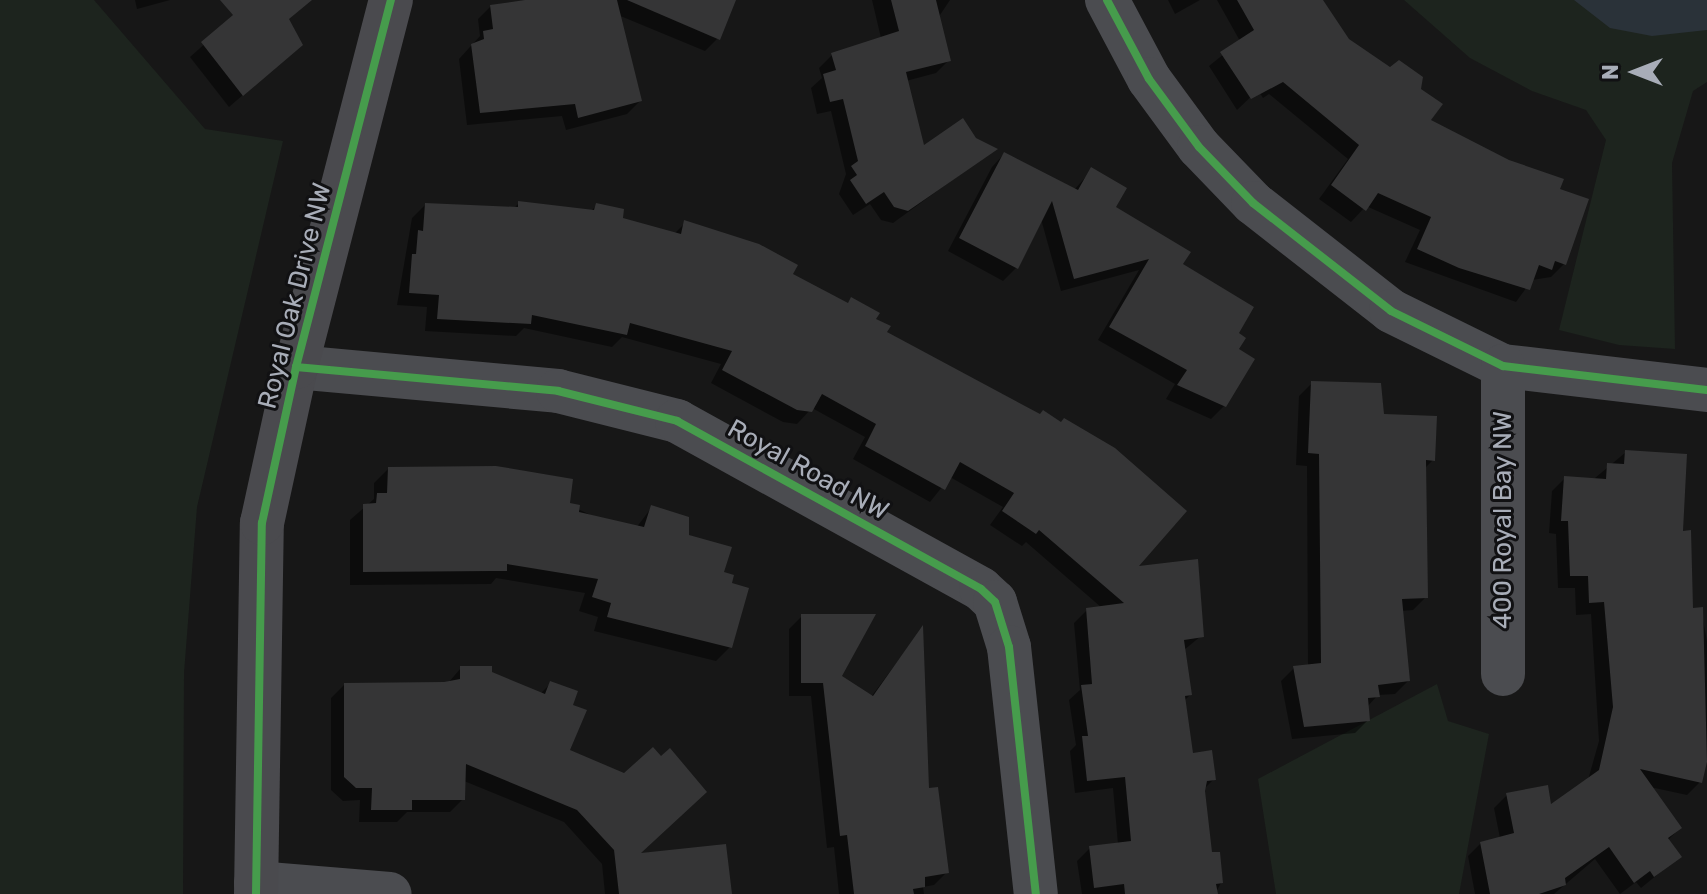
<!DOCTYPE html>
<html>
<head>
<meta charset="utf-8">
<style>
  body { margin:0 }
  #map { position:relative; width:1707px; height:894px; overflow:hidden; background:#171717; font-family:Rubik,sans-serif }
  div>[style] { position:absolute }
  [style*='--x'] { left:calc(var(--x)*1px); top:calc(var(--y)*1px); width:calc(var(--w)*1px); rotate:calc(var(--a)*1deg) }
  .green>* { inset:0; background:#1d241e }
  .water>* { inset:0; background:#2a3239 }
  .shadow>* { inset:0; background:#0007 }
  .building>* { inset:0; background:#353536 }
  .street>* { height:44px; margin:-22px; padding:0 22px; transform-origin:22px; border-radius:22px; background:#4b4c50 }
  .secondary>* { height:44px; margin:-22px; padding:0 22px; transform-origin:22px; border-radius:22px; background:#4a4a4e }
  .cycleway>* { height:8px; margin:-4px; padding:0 4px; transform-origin:4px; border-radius:4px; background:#469c4c }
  span { translate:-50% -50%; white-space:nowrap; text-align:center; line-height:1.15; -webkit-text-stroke:6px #111113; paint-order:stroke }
  .street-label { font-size:26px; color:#a8adb8 }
  .north { position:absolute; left:1595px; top:32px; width:80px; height:80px; -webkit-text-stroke:6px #111113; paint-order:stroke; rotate:270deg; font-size:22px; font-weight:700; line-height:32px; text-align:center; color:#a8adb8 }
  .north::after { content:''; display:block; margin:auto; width:28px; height:36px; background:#a8adb8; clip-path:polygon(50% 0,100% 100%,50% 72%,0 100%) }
</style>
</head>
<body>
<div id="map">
  <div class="green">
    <i style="clip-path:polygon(0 0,94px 0,205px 129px,283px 141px,197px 507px,184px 673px,183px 894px,0 894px)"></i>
    <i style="clip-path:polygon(1404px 0,1707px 0,1707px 82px,1693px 91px,1672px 163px,1675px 349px,1619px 345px,1559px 330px,1606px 140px,1586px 110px,1532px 91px,1470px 58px)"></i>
    <i style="clip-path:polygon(1437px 684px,1448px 721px,1489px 734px,1459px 894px,1276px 894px,1258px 779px)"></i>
  </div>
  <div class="water">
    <i style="clip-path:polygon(1574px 0,1707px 0,1707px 30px,1652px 36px,1610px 28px)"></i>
  </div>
  <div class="shadow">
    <i style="clip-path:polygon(135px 0,170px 0,137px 9px)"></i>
    <i style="clip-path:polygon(254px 0,286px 0,287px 57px,229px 107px,190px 57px)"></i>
    <i style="clip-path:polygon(553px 0,734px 0,718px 38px,705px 51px,618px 15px,640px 101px,627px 114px,566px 130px,562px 116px,467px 125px,459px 59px,480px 36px,478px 19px,491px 6px)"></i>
    <i style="clip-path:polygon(872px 0,950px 0,938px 18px,949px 60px,936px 73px,906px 81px,923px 148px,975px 139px,995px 149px,893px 223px,881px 220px,870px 204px,853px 215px,839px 194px,846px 174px,831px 111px,817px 114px,811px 88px,822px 78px,819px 68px,832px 55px,881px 38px)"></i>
    <i style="clip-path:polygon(1168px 0,1200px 0,1175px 14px)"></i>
    <i style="clip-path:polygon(1217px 0,1294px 0,1419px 90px,1428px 121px,1558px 190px,1564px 264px,1551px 277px,1532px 280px,1516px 302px,1405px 262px,1420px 230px,1366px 206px,1351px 222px,1319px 199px,1348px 159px,1269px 94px,1263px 98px,1258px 90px,1237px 110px,1209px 66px,1240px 41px)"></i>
    <i style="clip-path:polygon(1004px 154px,1074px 190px,1092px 170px,1113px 208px,1181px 265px,1236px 334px,1224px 406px,1211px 419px,1166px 399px,1175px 384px,1098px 340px,1139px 270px,1061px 291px,1041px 219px,1016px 268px,1003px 281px,948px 251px,992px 167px)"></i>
    <i style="clip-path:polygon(519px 203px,590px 212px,596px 206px,620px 219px,674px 234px,685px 223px,873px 319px,1134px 569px,1201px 636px,1184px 650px,1190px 695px,1184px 701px,1191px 755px,1214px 779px,1204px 789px,1211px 855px,1221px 883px,1215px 894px,1082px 894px,1077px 861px,1090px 848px,1118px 844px,1113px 788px,1075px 793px,1070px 751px,1076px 745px,1069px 700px,1080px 690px,1074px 623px,1087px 610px,1102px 608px,1026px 542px,1022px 546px,990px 525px,1003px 507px,950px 477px,930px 502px,853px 459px,865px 437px,812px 408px,797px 424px,783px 422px,711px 383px,721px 364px,622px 337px,612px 347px,524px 328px,516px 336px,425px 331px,427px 307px,397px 305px,412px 218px,425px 205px,513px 209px)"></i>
    <i style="clip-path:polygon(1312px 383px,1382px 416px,1433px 460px,1424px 469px,1426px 597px,1413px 610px,1401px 611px,1408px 681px,1395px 694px,1378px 695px,1367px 707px,1368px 720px,1355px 733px,1292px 739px,1281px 681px,1294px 668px,1308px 667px,1307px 466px,1296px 465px,1299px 396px)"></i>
    <i style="clip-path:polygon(1626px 452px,1681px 533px,1692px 610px,1701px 609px,1707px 641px,1707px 762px,1700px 782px,1687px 795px,1650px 787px,1680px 828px,1667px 841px,1679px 857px,1641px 888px,1636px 882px,1620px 894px,1595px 859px,1554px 894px,1475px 894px,1468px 856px,1481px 843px,1500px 838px,1494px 808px,1507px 795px,1550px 808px,1588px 780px,1599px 741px,1591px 614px,1576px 615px,1575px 588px,1558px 588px,1556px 534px,1549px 533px,1552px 491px,1565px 478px,1595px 478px)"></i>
    <i style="clip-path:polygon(388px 469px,567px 504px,610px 524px,636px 528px,652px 507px,722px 573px,730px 647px,716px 661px,594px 631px,598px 617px,579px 611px,585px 593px,496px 578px,491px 584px,350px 585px,350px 520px,374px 499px,374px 483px)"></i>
    <i style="clip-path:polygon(802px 616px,839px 677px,871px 697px,921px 630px,927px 790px,947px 872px,934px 885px,923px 887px,924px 894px,839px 894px,834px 847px,827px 848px,811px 696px,789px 696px,789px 629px)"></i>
    <i style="clip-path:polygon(461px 668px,490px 673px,540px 694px,551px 683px,570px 706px,568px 752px,636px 856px,730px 894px,605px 894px,602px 864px,564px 822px,464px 781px,463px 799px,450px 812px,407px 812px,397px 822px,359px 822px,360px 800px,343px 801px,331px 790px,331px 698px,344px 685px,448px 683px)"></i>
  </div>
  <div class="building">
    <i style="clip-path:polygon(220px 0,312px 0,289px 19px,303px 45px,243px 96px,201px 42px,233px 15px)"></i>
    <i style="clip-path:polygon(525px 0,617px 0,642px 101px,578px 118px,575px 104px,480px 113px,471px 44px,484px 39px,483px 31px,493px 29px,490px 5px)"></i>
    <i style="clip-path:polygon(627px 0,736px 0,720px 40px)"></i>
    <i style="clip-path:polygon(891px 0,936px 0,951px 61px,906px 72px,924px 145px,963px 118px,976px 138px,998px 149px,908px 211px,894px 207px,884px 192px,866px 204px,850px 180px,857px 175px,851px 166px,858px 161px,843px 99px,830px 102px,823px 74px,836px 70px,831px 53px,899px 31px)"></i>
    <i style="clip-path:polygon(1237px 0,1323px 0,1349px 39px,1390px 67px,1399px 60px,1423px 77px,1421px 89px,1443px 104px,1431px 120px,1509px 160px,1564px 179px,1560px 189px,1589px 199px,1566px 265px,1555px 261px,1552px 270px,1539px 265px,1530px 290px,1459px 268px,1417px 249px,1431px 217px,1378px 193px,1366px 211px,1331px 185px,1359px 145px,1283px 82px,1251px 99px,1220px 52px,1254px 30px)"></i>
    <i style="clip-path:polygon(1004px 152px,1078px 190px,1091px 167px,1127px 188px,1116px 207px,1191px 252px,1183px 264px,1254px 307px,1239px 333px,1246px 338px,1239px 349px,1255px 359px,1226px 407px,1177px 385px,1187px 370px,1109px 327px,1149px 259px,1074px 279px,1052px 201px,1018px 269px,959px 238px)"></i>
    <i style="clip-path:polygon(518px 201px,594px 210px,596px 203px,624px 209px,623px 218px,681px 234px,684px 220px,759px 244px,798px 265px,793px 274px,848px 303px,851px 297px,880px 313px,876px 319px,891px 326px,887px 332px,1040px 414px,1043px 410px,1061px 422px,1064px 418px,1115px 448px,1187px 511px,1139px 566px,1198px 559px,1204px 637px,1184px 640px,1192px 695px,1185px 696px,1193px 753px,1212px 750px,1216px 780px,1207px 781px,1205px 791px,1212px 852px,1220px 852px,1223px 883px,1216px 884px,1218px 894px,1125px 894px,1124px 884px,1094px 888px,1089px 846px,1131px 841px,1125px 777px,1087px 781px,1082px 736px,1088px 736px,1081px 685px,1092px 684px,1086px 608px,1124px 603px,1039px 530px,1036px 534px,1002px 511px,1014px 493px,960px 462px,945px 490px,865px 446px,876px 424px,822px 394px,812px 412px,797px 410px,722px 370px,732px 351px,630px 323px,627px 335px,532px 315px,531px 324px,437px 319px,439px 295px,409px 293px,412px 254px,416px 254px,418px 230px,423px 231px,425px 203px,518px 207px)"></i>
    <i style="clip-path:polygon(1311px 381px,1381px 383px,1384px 414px,1437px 416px,1435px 461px,1426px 460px,1428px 598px,1402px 599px,1410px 681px,1378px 685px,1380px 697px,1368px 698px,1370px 721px,1304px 727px,1293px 666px,1321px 663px,1319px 454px,1308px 453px)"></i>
    <i style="clip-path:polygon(1625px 450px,1687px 454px,1683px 531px,1691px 530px,1693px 608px,1703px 607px,1707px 762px,1702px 783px,1640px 769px,1682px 828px,1668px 838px,1682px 857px,1654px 877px,1650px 871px,1634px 883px,1609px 847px,1565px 878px,1566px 885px,1539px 894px,1490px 894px,1480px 842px,1514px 833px,1506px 793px,1548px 785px,1551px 804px,1599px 770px,1613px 707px,1604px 602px,1589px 603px,1588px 576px,1570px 576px,1568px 521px,1561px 521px,1564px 476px,1606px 479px,1607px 463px,1624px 464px)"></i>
    <i style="clip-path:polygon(496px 466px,573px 479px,570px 503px,580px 505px,579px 512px,644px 527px,651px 505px,689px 517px,689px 535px,732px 547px,724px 572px,734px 575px,732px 583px,749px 588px,732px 648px,607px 617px,611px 603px,592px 597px,598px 579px,507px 564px,507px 571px,493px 571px,363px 572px,363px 504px,376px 503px,377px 493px,387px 493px,388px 467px)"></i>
    <i style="clip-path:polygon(801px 614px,876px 614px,842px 676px,873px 696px,923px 625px,929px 788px,938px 787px,949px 873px,925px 877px,925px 887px,913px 889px,914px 894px,854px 894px,847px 835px,840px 836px,823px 683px,801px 683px)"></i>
    <i style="clip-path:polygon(460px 666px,492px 666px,492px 672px,545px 694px,550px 681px,578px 691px,573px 705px,587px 710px,570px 750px,624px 773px,653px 747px,661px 756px,670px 748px,707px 792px,641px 853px,726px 844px,732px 894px,619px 894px,614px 850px,577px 810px,466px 764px,465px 800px,412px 800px,412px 810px,371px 810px,372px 788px,356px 788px,344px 777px,344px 683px,444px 682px,460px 679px)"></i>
  </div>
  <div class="street">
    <i style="--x:1107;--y:0;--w:89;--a:62"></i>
    <i style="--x:1149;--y:79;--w:84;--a:53.7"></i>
    <i style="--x:1199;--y:147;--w:78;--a:46"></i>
    <i style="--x:1253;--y:203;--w:175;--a:38"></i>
    <i style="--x:1391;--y:311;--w:125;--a:26.2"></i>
    <i style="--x:1503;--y:366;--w:205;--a:6.7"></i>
    <i style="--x:1503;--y:366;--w:308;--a:90"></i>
    <i style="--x:296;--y:367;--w:263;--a:5.2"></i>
    <i style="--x:558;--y:391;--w:123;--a:14.1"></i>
    <i style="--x:677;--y:421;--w:347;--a:28.9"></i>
    <i style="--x:981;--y:589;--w:19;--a:43"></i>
    <i style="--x:995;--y:602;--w:47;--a:72.7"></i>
    <i style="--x:1009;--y:647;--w:248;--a:83.8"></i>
    <i style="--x:256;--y:883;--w:134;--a:4.7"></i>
  </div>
  <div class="secondary">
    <i style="--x:256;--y:894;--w:371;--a:-89.1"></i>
    <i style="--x:262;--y:523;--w:160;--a:-77.7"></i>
    <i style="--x:296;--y:367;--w:379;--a:-75.5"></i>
  </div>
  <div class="cycleway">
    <i style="--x:1107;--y:0;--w:89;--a:62"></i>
    <i style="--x:1149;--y:79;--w:84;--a:53.7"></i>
    <i style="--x:1199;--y:147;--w:78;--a:46"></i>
    <i style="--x:1253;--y:203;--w:175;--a:38"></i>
    <i style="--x:1391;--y:311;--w:125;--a:26.2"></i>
    <i style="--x:1503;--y:366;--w:205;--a:6.7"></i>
    <i style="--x:296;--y:367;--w:263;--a:5.2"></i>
    <i style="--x:558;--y:391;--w:123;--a:14.1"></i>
    <i style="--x:677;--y:421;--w:347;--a:28.9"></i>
    <i style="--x:981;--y:589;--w:19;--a:43"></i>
    <i style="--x:995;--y:602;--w:47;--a:72.7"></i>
    <i style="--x:1009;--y:647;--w:248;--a:83.8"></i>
    <i style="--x:256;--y:894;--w:371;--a:-89.1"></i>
    <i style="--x:262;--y:523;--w:160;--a:-77.7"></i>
    <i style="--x:296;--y:367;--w:379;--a:-75.5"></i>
  </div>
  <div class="street-label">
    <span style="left:295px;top:296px;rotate:-76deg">Royal Oak Drive NW</span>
    <span style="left:808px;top:470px;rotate:29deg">Royal Road NW</span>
    <span style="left:1503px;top:520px;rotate:-90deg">400 Royal Bay NW</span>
  </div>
  <div class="north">N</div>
</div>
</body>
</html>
